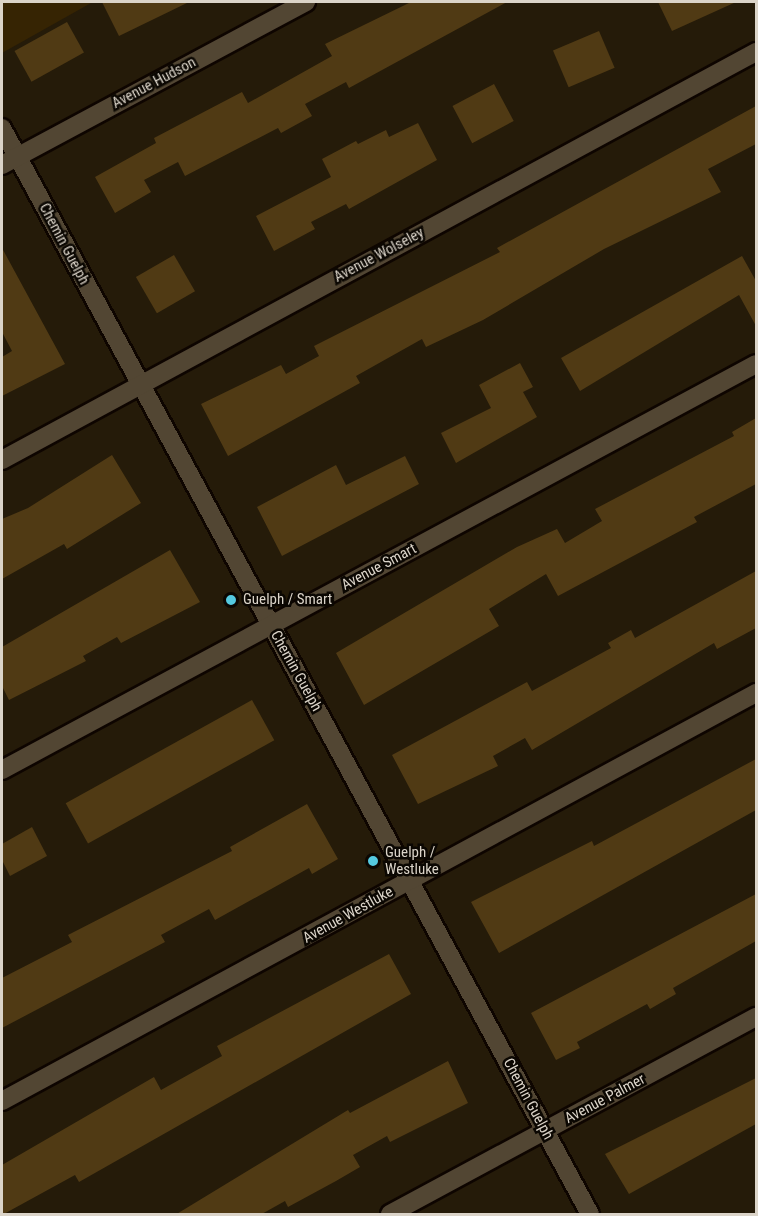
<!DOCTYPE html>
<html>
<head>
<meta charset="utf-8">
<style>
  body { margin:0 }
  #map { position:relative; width:758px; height:1216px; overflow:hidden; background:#251b09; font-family:"Roboto Condensed",sans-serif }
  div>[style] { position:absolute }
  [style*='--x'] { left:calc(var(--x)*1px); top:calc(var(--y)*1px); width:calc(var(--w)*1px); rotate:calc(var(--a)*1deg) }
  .green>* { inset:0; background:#362403 }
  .building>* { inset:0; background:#503a14; transform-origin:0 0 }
  .roads { filter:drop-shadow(2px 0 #0e0500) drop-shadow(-2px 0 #0e0500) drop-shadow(0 2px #0e0500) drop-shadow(0 -2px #0e0500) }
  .minor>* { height:18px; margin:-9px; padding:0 9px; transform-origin:9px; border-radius:9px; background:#524633 }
  .dots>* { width:16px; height:16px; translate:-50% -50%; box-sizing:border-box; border:3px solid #0b0702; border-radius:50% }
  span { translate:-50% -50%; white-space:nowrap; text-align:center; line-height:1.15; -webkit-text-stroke:5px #0b0702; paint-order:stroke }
  .street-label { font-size:15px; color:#dbd4c9 }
  .poi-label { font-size:15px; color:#dbd4c9 }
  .left { translate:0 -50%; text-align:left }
  .frame { position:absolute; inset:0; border:3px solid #dbd4c9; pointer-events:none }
</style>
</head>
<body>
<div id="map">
  <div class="green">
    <i style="clip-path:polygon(2px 2px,91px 2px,91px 3px,2px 53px)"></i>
  </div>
  <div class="building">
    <i style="clip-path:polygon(102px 2px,189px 2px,119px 36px)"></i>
    <i style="clip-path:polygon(411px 2px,507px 2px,349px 88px,346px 82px,305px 104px,312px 116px,281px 133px,278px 128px,185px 176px,178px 162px,144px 180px,151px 192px,115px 213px,95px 177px,156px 143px,154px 138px,242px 92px,248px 103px,332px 56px,325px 44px)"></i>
    <i style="clip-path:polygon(658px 2px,736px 2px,672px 31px)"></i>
    <i style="left:67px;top:22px;width:35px;height:60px;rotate:61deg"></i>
    <i style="left:599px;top:31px;width:40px;height:50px;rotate:67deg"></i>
    <i style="left:494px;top:84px;width:42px;height:47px;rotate:62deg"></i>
    <i style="clip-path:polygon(756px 106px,756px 144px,708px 169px,721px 192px,604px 249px,483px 320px,426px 347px,422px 339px,356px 376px,360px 383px,228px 456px,201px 404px,281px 365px,286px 374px,319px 356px,314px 346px,500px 252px,497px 248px)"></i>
    <i style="clip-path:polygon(418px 123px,437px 160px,349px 209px,346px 204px,311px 222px,315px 229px,274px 251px,256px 216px,331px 177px,322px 159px,356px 141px,358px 144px,386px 130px,389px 137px)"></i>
    <i style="clip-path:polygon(2px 248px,65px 364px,2px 396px,2px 357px,12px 351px,2px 332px)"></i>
    <i style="left:174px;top:255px;width:42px;height:44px;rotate:60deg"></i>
    <i style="clip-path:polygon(742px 256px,756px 281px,756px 326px,739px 295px,580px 391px,561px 358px)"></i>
    <i style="clip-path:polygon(520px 363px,533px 387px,523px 392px,537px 417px,456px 463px,441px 433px,491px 408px,479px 385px)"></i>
    <i style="clip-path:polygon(756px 418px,756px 484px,694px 517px,697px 522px,558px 596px,546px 574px,489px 609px,499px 626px,364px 705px,336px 653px,517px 547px,557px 529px,565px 543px,602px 521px,595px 509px,734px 436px,732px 432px)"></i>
    <i style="clip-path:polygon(112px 455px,141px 503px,67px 549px,64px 544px,2px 579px,2px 519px,28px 508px)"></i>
    <i style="clip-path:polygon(405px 456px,419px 484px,282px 556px,257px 507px,336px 465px,346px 485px)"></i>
    <i style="clip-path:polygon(170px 550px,200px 602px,121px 643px,117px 637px,83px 656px,86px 661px,9px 700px,2px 686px,2px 647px)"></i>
    <i style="clip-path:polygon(756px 571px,756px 628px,717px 649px,714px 643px,532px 750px,525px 738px,493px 756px,498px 766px,418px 804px,392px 755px,527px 682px,532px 691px,611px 648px,608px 643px,631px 630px,635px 638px)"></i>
    <i style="left:252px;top:700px;width:46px;height:213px;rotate:61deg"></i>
    <i style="clip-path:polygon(756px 759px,756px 810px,499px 953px,471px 902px,592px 841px,594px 846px)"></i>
    <i style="clip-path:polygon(307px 804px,338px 859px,312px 874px,309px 868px,215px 920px,209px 909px,161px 935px,165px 942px,2px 1028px,2px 978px,72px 942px,68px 935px,232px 851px,230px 847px)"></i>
    <i style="clip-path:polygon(32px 827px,47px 856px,10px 876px,2px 860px,2px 844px)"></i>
    <i style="clip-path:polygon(756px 894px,756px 941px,673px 988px,676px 994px,650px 1009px,647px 1004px,577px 1042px,580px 1048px,556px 1060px,531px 1013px)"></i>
    <i style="clip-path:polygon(389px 954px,411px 994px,79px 1182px,75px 1175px,2px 1215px,2px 1165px,154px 1077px,161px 1090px,222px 1056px,217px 1046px)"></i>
    <i style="clip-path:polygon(448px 1061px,468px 1103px,390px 1142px,387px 1136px,353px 1155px,360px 1167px,336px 1181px,288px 1207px,285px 1201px,260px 1215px,175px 1215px,348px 1110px,350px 1113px)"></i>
    <i style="clip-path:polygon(756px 1078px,756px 1124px,629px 1194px,605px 1154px)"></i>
  </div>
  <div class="roads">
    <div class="minor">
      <i style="--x:2;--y:128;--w:1235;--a:61.57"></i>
      <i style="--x:2;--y:165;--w:345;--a:-28.2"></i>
      <i style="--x:2;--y:460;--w:857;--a:-28.42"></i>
      <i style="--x:2;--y:770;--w:856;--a:-28.3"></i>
      <i style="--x:2;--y:1101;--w:857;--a:-28.42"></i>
      <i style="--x:390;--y:1214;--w:416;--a:-28.3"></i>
    </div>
  </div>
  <div class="dots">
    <i style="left:231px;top:600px;background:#55cae0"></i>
    <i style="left:373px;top:861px;background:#55cae0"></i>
  </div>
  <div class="street-label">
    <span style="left:154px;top:83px;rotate:-28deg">Avenue Hudson</span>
    <span style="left:64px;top:244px;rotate:62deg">Chemin Guelph</span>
    <span style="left:379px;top:255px;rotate:-28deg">Avenue Wolseley</span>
    <span style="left:379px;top:567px;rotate:-28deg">Avenue Smart</span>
    <span style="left:296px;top:671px;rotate:61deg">Chemin Guelph</span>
    <span style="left:348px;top:915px;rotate:-29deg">Avenue Westluke</span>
    <span style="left:528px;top:1099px;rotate:62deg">Chemin Guelph</span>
    <span style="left:605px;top:1099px;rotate:-28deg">Avenue Palmer</span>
  </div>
  <div class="poi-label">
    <span class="left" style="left:243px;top:600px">Guelph / Smart</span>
    <span class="left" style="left:385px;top:861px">Guelph /<br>Westluke</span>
  </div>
  <div class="frame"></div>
</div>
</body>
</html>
